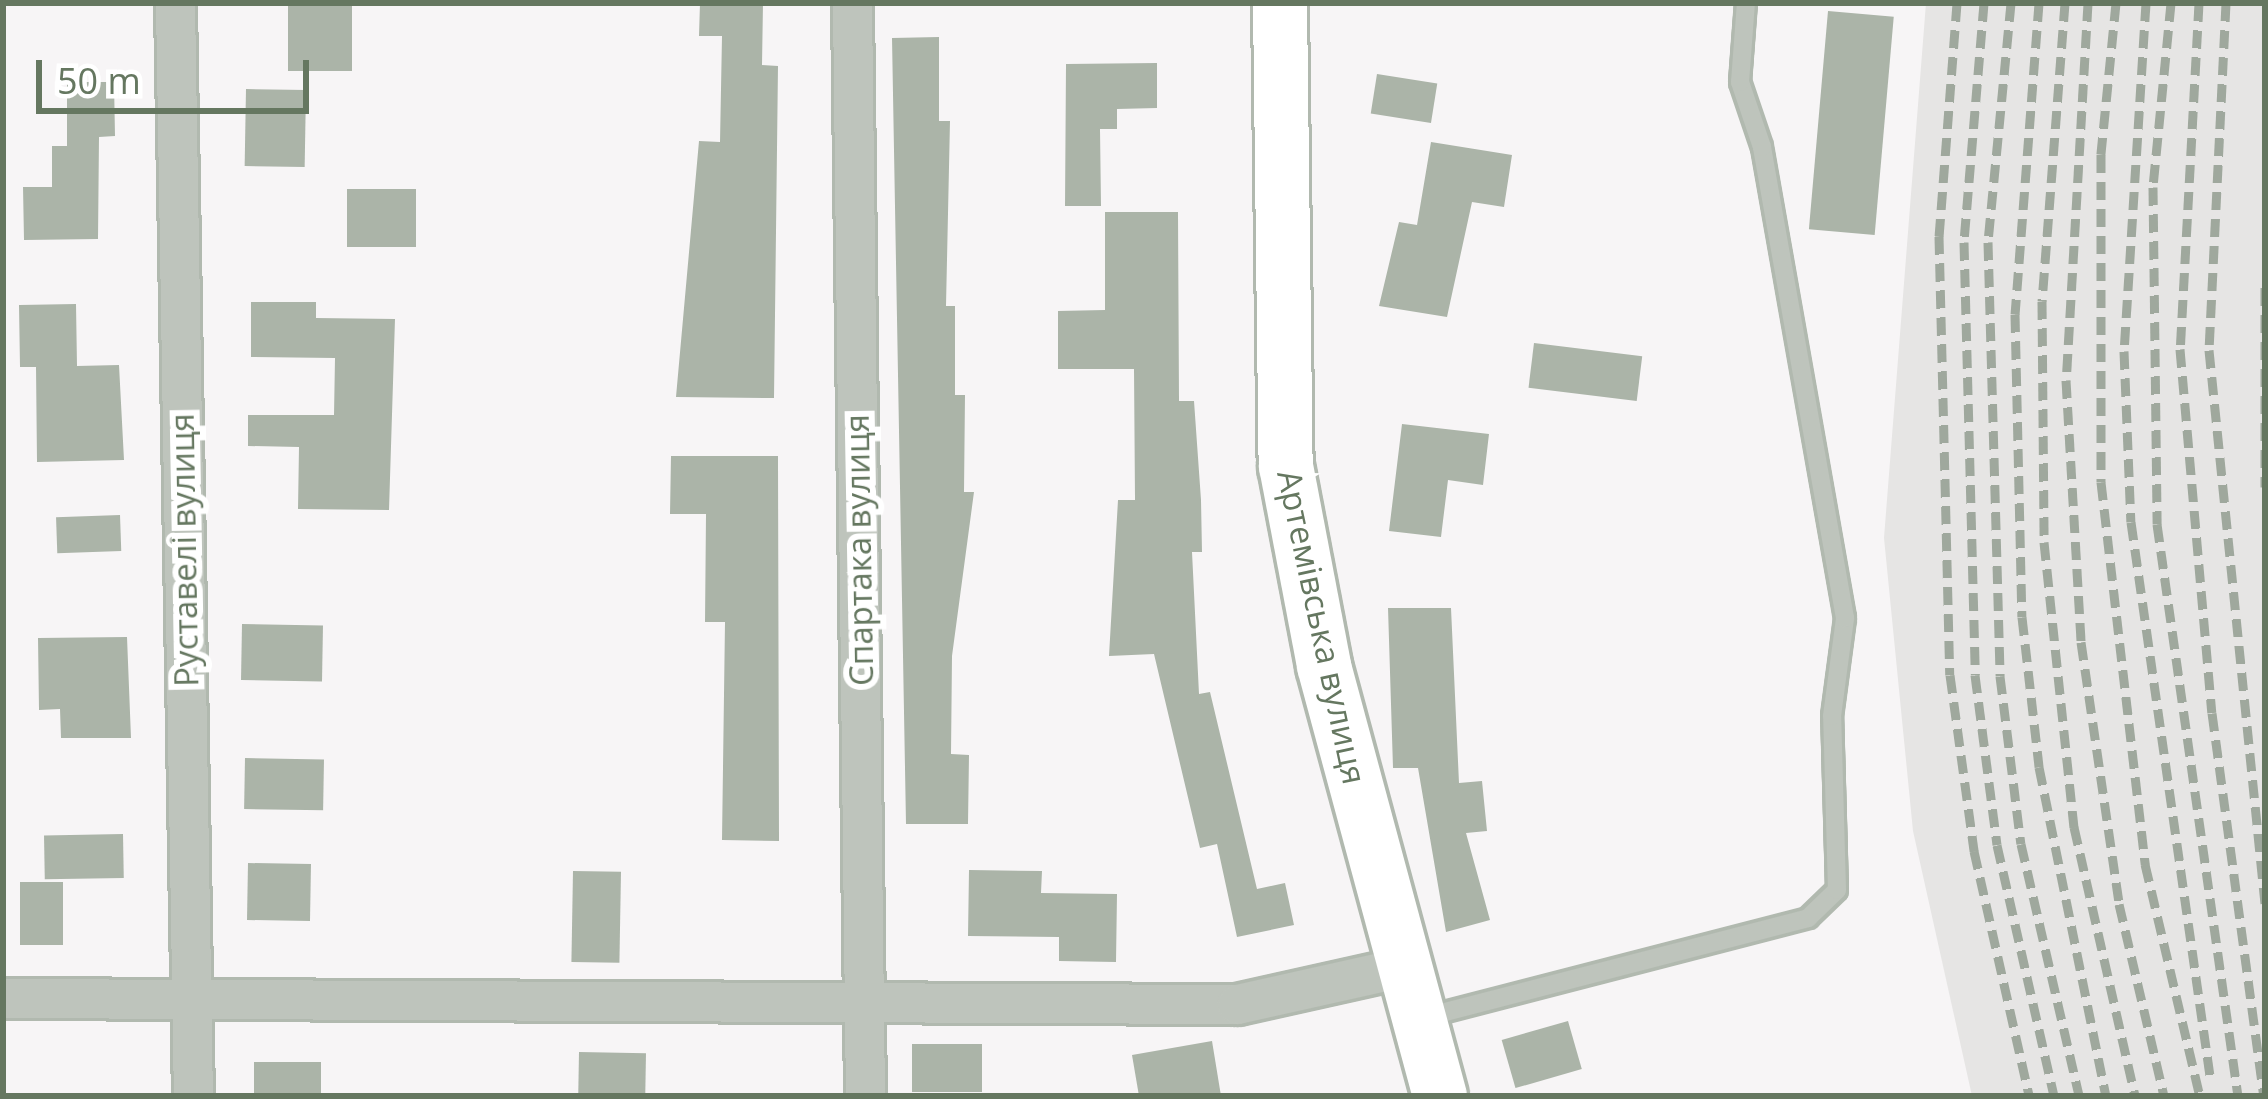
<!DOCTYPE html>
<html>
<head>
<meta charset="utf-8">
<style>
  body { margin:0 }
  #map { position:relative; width:2268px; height:1099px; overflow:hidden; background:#f7f5f6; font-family:"Open Sans",sans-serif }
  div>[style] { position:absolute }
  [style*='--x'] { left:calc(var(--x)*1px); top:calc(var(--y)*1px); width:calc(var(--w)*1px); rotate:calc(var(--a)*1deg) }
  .built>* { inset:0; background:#e6e5e4 }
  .building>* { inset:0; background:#abb4a8; transform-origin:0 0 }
  .roads { filter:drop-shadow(3px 0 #b1b9af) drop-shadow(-3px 0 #b1b9af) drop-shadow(0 3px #b1b9af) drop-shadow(0 -3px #b1b9af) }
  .lane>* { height:18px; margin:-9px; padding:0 9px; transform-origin:9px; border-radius:9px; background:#bec4bc }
  .street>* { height:39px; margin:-19.5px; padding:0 19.5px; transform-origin:19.5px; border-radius:19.5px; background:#bec4bc }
  .secondary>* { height:54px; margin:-27px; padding:0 27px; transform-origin:27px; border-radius:27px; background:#fff }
  .rail>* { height:9px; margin-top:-4.5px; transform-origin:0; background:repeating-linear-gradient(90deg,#9fa89d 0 18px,transparent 0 27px) }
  span { translate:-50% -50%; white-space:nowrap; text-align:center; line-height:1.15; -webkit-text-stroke:12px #fff; paint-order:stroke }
  .street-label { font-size:33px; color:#657760 }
  .frame { position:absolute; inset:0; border:6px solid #657760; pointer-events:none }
  .scale { position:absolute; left:36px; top:60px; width:273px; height:54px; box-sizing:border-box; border:6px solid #657760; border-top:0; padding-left:15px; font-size:36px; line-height:42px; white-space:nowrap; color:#657760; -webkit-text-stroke:9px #fff; paint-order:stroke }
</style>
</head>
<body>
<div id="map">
  <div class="built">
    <i style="clip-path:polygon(1926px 3px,2265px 3px,2265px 1096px,1972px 1096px,1913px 831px,1884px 538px)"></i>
  </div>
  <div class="building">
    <i style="left:288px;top:3px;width:64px;height:68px"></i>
    <i style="clip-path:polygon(700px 3px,763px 3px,762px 65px,778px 66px,774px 398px,676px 397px,699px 141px,720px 142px,722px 36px,699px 36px)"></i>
    <i style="left:1828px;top:11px;width:66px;height:219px;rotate:5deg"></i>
    <i style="clip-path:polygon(939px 37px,939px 121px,950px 121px,946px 306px,955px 306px,955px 395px,965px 395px,964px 492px,974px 492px,952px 656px,951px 754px,969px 755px,968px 824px,906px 824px,892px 38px)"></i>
    <i style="clip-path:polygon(1157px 63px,1157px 108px,1117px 109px,1117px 129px,1100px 129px,1101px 206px,1065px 206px,1066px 64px)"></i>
    <i style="left:1377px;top:74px;width:61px;height:40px;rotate:9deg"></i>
    <i style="clip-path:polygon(67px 82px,114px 82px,115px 136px,99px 137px,98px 239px,24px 240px,23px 187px,52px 187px,52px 146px,67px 146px)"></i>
    <i style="left:246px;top:89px;width:60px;height:77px;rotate:1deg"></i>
    <i style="clip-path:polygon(1431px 142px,1512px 155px,1504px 207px,1472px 202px,1447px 317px,1379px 306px,1399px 222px,1417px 225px)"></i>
    <i style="left:347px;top:189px;width:69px;height:58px"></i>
    <i style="clip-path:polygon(1105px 212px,1178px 212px,1179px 401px,1194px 401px,1201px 500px,1202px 552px,1192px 552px,1199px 694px,1210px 692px,1257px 889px,1285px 883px,1294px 925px,1237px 937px,1217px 844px,1200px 848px,1154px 654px,1109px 656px,1118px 500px,1135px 500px,1134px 369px,1058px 369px,1058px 311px,1105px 310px)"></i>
    <i style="clip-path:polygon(251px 302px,316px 302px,316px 318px,395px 319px,389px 510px,298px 509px,299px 447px,248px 446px,248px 415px,334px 415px,335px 358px,251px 357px)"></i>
    <i style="clip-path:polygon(76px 304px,77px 366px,119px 365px,124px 460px,37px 462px,36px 367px,20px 367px,19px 305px)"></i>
    <i style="left:1534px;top:343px;width:109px;height:45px;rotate:7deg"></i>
    <i style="clip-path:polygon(1402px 424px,1489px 434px,1483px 485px,1448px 480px,1441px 537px,1389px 531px)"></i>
    <i style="clip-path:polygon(671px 456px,778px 456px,779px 841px,722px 840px,725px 622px,705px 622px,706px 514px,670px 514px)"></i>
    <i style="left:120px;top:515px;width:36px;height:64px;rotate:88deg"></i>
    <i style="clip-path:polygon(1388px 608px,1451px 608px,1459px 783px,1482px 781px,1487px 831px,1466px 833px,1490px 920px,1446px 932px,1418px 768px,1393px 768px)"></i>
    <i style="left:242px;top:624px;width:81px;height:56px;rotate:1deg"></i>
    <i style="clip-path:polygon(127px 637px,131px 738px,61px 738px,60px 709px,39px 710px,38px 638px)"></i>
    <i style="left:245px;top:758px;width:79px;height:51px;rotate:1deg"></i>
    <i style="left:123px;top:834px;width:44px;height:79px;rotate:89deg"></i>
    <i style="left:248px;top:863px;width:63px;height:57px;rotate:1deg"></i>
    <i style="clip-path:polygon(969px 870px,1042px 871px,1041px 893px,1117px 894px,1116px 962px,1059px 961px,1059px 937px,968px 936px)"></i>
    <i style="left:573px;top:871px;width:48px;height:91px;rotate:1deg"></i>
    <i style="left:20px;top:882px;width:43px;height:63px"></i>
    <i style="left:1568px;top:1021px;width:50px;height:69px;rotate:74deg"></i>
    <i style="clip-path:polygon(1212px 1041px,1221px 1096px,1139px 1096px,1132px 1055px)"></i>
    <i style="left:912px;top:1044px;width:70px;height:48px"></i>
    <i style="left:579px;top:1052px;width:67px;height:44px;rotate:1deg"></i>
    <i style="left:254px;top:1062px;width:67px;height:34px"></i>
  </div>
  <div class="roads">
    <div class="lane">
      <i style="--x:1422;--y:1018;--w:399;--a:-14.5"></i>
      <i style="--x:1808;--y:918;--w:40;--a:-44"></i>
      <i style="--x:1837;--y:890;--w:174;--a:-91.6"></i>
      <i style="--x:1832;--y:716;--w:99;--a:-82.4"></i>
      <i style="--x:1845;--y:618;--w:478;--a:-100"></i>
      <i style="--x:1762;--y:147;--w:69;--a:-108.7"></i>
      <i style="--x:1740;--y:82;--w:79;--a:-85.7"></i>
    </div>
    <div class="street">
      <i style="--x:175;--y:3;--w:1093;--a:89.06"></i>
      <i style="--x:852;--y:3;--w:1093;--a:89.32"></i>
      <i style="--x:3;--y:998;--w:1234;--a:0.28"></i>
      <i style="--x:1237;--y:1004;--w:170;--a:-12.6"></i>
    </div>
    <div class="secondary">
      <i style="--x:1280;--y:3;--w:463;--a:89.3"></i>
      <i style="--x:1286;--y:466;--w:204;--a:79.2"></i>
      <i style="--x:1324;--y:666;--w:445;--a:74.9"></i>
    </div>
  </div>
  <div class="rail">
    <i style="--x:1957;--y:3;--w:234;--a:94.4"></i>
    <i style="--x:1939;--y:236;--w:439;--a:88.6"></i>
    <i style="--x:1950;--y:675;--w:178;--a:82.2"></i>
    <i style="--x:1974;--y:851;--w:251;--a:77.3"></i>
    <i style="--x:1984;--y:3;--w:240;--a:94.8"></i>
    <i style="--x:1964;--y:242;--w:433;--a:88.5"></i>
    <i style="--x:1975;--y:675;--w:171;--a:82.6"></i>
    <i style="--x:1997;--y:845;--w:257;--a:77.2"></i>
    <i style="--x:2011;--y:3;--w:240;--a:95.5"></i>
    <i style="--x:1988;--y:242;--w:434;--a:88.4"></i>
    <i style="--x:2000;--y:676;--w:169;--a:82.9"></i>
    <i style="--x:2021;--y:844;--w:259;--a:77"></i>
    <i style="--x:2039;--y:3;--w:312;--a:94.4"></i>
    <i style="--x:2015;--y:314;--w:303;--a:88.7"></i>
    <i style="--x:2022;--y:617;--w:151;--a:83.5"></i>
    <i style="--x:2039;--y:767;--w:336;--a:78.5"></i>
    <i style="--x:2065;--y:3;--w:299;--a:94.4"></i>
    <i style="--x:2042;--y:301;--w:241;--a:89.5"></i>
    <i style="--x:2044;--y:542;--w:287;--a:84"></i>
    <i style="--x:2074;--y:827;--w:276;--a:77.2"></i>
    <i style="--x:2088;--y:3;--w:378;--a:93.3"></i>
    <i style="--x:2066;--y:380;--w:262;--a:86.7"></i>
    <i style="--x:2081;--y:642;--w:265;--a:81.7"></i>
    <i style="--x:2119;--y:904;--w:197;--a:76.8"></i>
    <i style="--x:2116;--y:3;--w:152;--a:95.7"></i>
    <i style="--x:2101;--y:154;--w:328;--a:90"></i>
    <i style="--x:2101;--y:482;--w:385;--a:83.4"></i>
    <i style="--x:2145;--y:864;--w:238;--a:76.7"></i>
    <i style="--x:2146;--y:3;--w:349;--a:93.6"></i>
    <i style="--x:2124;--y:351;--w:171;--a:87.7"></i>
    <i style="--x:2131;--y:522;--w:560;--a:81.88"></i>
    <i style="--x:2171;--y:3;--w:185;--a:95.6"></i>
    <i style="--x:2153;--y:187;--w:337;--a:89.3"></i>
    <i style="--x:2157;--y:524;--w:578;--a:81.94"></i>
    <i style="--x:2199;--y:3;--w:347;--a:93.1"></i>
    <i style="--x:2180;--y:349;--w:365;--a:85"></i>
    <i style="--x:2212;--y:713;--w:387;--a:82.3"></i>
    <i style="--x:2226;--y:3;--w:347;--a:92.8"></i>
    <i style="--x:2209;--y:350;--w:556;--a:84.22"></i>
    <i style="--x:2265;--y:287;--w:200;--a:90"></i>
  </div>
  <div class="street-label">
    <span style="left:184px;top:550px;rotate:-91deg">Руставелі вулиця</span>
    <span style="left:859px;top:550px;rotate:-91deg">Спартака вулиця</span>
    <span style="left:1322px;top:627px;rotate:78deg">Артемівська вулиця</span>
  </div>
  <div class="frame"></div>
  <div class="scale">50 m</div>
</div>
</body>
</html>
